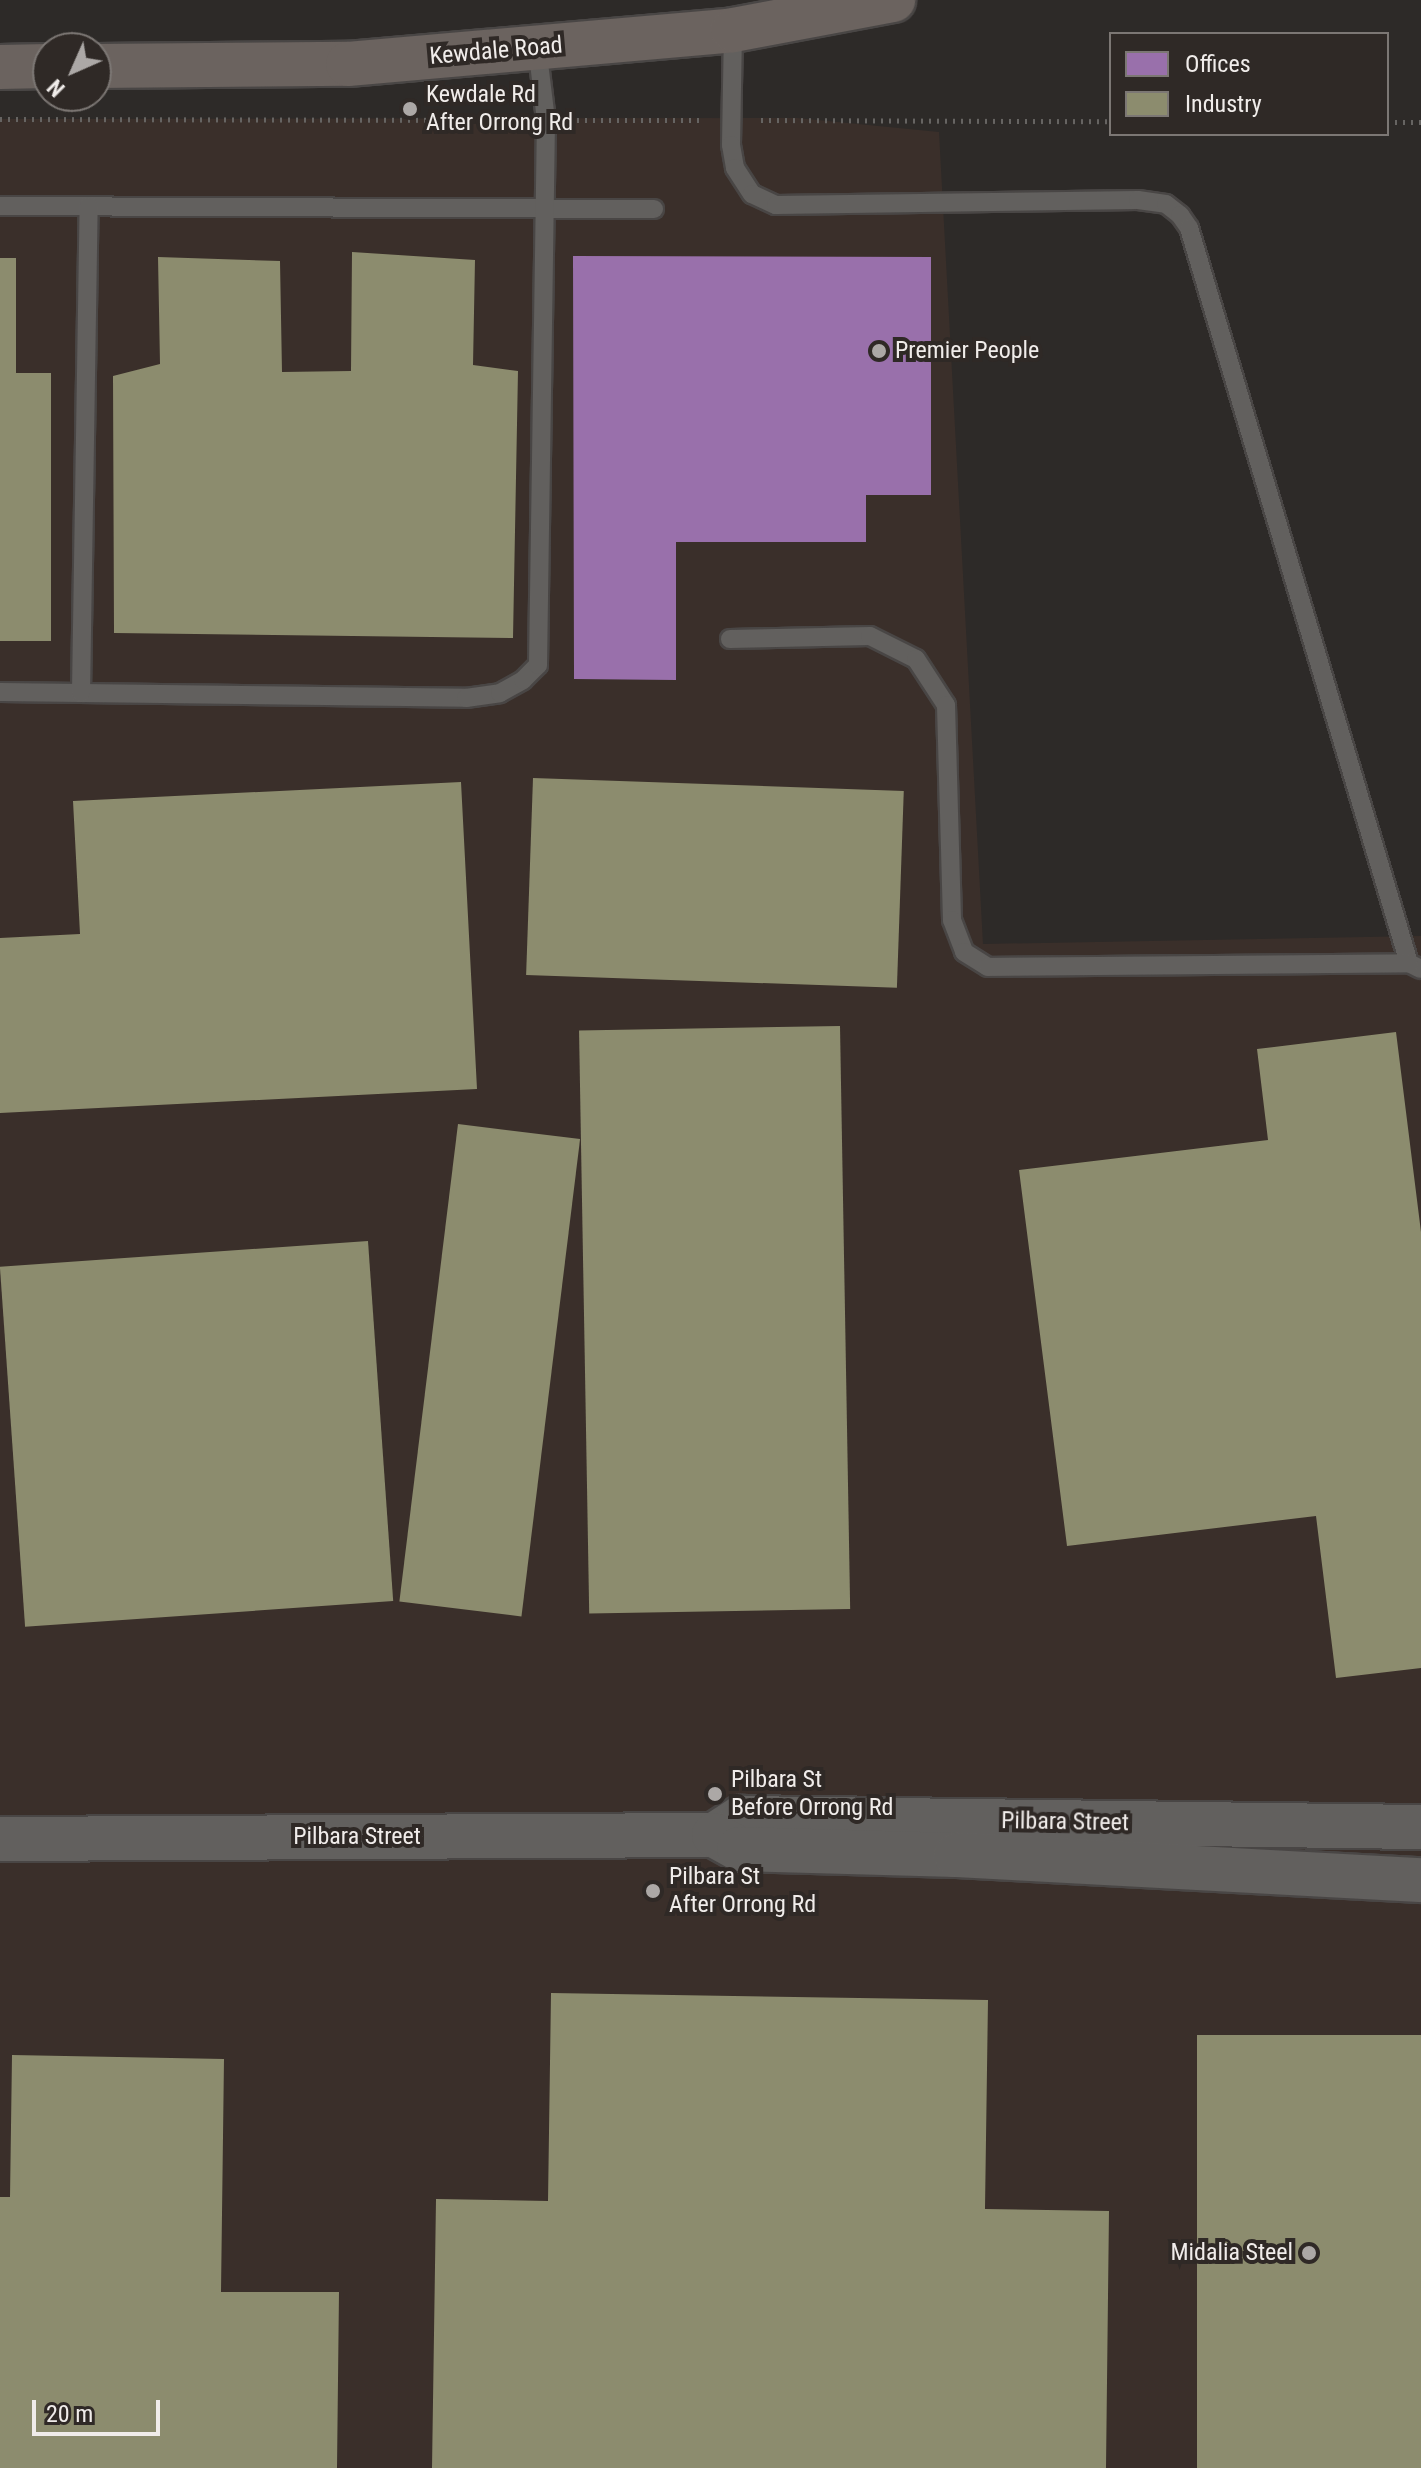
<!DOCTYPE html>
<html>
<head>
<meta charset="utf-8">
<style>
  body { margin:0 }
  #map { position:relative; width:1421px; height:2468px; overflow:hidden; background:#2d2a28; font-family:"Roboto Condensed",sans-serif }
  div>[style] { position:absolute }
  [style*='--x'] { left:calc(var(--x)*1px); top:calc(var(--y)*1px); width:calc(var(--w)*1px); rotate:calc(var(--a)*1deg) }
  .built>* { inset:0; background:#3a2f2a }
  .offices>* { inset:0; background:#9970ab }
  .industry>* { inset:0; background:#8c8c6e; transform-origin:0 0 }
  .path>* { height:5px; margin-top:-2.5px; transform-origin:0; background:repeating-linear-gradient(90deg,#666462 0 2px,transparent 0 8px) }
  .roads { filter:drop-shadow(2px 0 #494645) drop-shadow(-2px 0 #494645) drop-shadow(0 2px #494645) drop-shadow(0 -2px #494645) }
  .service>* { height:18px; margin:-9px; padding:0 9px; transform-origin:9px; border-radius:9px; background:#62605e }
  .secondary>* { height:44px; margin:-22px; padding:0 22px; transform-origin:22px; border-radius:22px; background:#62605e }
  .primary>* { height:44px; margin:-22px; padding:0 22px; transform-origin:22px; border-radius:22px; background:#6b635f }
  .dots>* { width:22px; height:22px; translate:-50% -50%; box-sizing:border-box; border:4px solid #2f2926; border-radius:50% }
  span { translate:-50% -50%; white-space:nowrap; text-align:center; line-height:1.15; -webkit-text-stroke:8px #2f2926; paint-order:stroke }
  .street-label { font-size:24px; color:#f0ecea }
  .poi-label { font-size:24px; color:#f0ecea }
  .left { translate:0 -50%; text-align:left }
  .right { translate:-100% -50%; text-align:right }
  .legend { position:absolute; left:1109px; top:32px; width:280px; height:104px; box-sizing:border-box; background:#2f2926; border:2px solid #7c7774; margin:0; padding:10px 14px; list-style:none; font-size:24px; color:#f0ecea }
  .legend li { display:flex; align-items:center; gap:16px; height:40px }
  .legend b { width:40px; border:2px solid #7c7774 }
  .north { position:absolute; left:32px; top:32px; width:80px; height:80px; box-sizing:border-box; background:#2f2926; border:2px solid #7c7774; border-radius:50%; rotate:225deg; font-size:22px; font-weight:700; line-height:32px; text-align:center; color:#f0ecea }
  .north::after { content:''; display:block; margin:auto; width:28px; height:36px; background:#aca8a6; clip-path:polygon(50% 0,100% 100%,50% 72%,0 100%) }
  .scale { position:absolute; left:32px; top:2400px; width:128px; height:36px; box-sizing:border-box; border:4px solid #f0ecea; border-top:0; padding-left:10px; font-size:24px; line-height:28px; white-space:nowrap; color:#f0ecea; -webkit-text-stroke:6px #2f2926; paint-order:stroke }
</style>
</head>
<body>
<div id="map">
  <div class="built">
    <i style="clip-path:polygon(797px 118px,939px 132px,983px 944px,1421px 936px,1421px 2468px,0 2468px,0 119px)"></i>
  </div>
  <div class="offices">
    <i style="clip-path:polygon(573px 256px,931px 257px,931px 495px,866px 495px,866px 542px,676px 542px,676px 680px,574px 679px)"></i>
  </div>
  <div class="industry">
    <i style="clip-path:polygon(352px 252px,475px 260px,473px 365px,518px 371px,513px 638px,114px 633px,113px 376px,160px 364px,158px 257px,280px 261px,282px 372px,351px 371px)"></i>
    <i style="clip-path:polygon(0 258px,16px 258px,16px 373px,51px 373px,51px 641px,0 641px)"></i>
    <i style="left:533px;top:778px;width:371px;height:197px;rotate:2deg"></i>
    <i style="clip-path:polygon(461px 782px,477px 1089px,0 1113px,0 938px,80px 934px,73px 801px)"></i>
    <i style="left:840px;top:1026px;width:583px;height:261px;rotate:89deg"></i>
    <i style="clip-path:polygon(1396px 1032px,1421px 1232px,1421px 1668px,1336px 1678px,1316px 1516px,1067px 1546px,1019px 1170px,1268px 1140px,1257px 1049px)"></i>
    <i style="left:458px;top:1124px;width:123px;height:481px;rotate:7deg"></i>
    <i style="left:368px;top:1241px;width:361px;height:369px;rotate:86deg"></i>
    <i style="clip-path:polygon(551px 1993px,988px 2000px,985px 2209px,1109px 2211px,1106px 2468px,432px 2468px,436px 2199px,548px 2201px)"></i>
    <i style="left:1421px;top:2035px;width:433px;height:224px;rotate:90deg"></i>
    <i style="clip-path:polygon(12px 2055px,224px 2059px,221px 2292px,339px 2292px,337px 2468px,0 2468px,0 2197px,10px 2197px)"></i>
  </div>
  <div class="path">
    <i style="--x:0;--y:119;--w:515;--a:0.11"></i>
    <i style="--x:577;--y:120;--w:126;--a:0"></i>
    <i style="--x:761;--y:120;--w:350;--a:0.2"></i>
    <i style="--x:1387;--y:122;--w:34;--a:0"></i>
  </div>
  <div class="roads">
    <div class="service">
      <i style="--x:733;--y:30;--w:115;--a:91"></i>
      <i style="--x:731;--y:145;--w:23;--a:80"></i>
      <i style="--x:735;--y:168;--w:31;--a:57"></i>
      <i style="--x:752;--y:194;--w:26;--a:25"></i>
      <i style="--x:776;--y:205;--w:362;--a:-0.8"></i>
      <i style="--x:1138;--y:200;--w:28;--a:8"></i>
      <i style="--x:1166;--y:204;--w:18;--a:38"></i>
      <i style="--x:1180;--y:215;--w:16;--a:55"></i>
      <i style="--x:1189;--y:228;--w:767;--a:73.34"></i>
      <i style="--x:1409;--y:963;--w:13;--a:27"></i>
      <i style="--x:0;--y:206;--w:654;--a:0.26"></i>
      <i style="--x:730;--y:639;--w:140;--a:-1.2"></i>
      <i style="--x:870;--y:636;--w:51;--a:26.6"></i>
      <i style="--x:916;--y:659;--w:55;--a:56.9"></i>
      <i style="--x:946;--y:705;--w:215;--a:88.4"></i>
      <i style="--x:952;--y:920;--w:34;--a:69"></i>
      <i style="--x:964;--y:952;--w:28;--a:32"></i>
      <i style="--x:988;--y:967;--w:421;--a:-0.5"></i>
      <i style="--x:0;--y:692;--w:466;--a:0.7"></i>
      <i style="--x:466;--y:698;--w:34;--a:-8"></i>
      <i style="--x:500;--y:693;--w:26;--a:-29"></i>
      <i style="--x:523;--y:680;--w:21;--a:-45"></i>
      <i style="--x:538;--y:665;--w:545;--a:-89.16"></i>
      <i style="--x:546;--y:120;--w:74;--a:-97"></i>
      <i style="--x:81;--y:693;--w:487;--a:-89.1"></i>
    </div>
    <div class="secondary">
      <i style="--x:716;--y:1834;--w:30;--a:-33"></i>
      <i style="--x:741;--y:1818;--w:680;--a:0.76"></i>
      <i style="--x:0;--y:1839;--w:714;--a:-0.32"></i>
      <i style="--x:714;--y:1835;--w:29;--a:29"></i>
      <i style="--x:739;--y:1849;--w:217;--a:1.6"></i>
      <i style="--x:956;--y:1855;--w:466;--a:3.1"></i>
    </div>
    <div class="primary">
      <i style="--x:96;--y:66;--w:252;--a:-0.5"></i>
      <i style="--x:348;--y:64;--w:386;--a:-5"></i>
      <i style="--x:733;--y:30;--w:163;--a:-10.6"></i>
      <i style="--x:0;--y:67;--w:48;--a:-1.2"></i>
    </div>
  </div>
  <div class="dots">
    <i style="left:410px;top:109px;background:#aca8a6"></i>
    <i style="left:879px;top:351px;background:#aca8a6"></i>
    <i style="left:715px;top:1794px;background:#aca8a6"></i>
    <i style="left:653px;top:1891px;background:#aca8a6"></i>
    <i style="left:1309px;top:2253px;background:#aca8a6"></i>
  </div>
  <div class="street-label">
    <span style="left:496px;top:51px;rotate:-5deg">Kewdale Road</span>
    <span style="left:1065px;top:1822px;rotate:1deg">Pilbara Street</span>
    <span style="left:357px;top:1837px">Pilbara Street</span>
  </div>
  <div class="poi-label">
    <span class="left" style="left:426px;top:109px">Kewdale Rd<br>After Orrong Rd</span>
    <span class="left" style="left:895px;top:351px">Premier People</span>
    <span class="left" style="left:731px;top:1794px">Pilbara St<br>Before Orrong Rd</span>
    <span class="left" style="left:669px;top:1891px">Pilbara St<br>After Orrong Rd</span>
    <span class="right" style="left:1293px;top:2253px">Midalia Steel</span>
  </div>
  <ul class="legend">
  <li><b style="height:22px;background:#9970ab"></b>Offices</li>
  <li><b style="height:22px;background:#8c8c6e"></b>Industry</li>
  </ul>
  <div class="north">N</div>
  <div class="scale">20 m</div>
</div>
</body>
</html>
